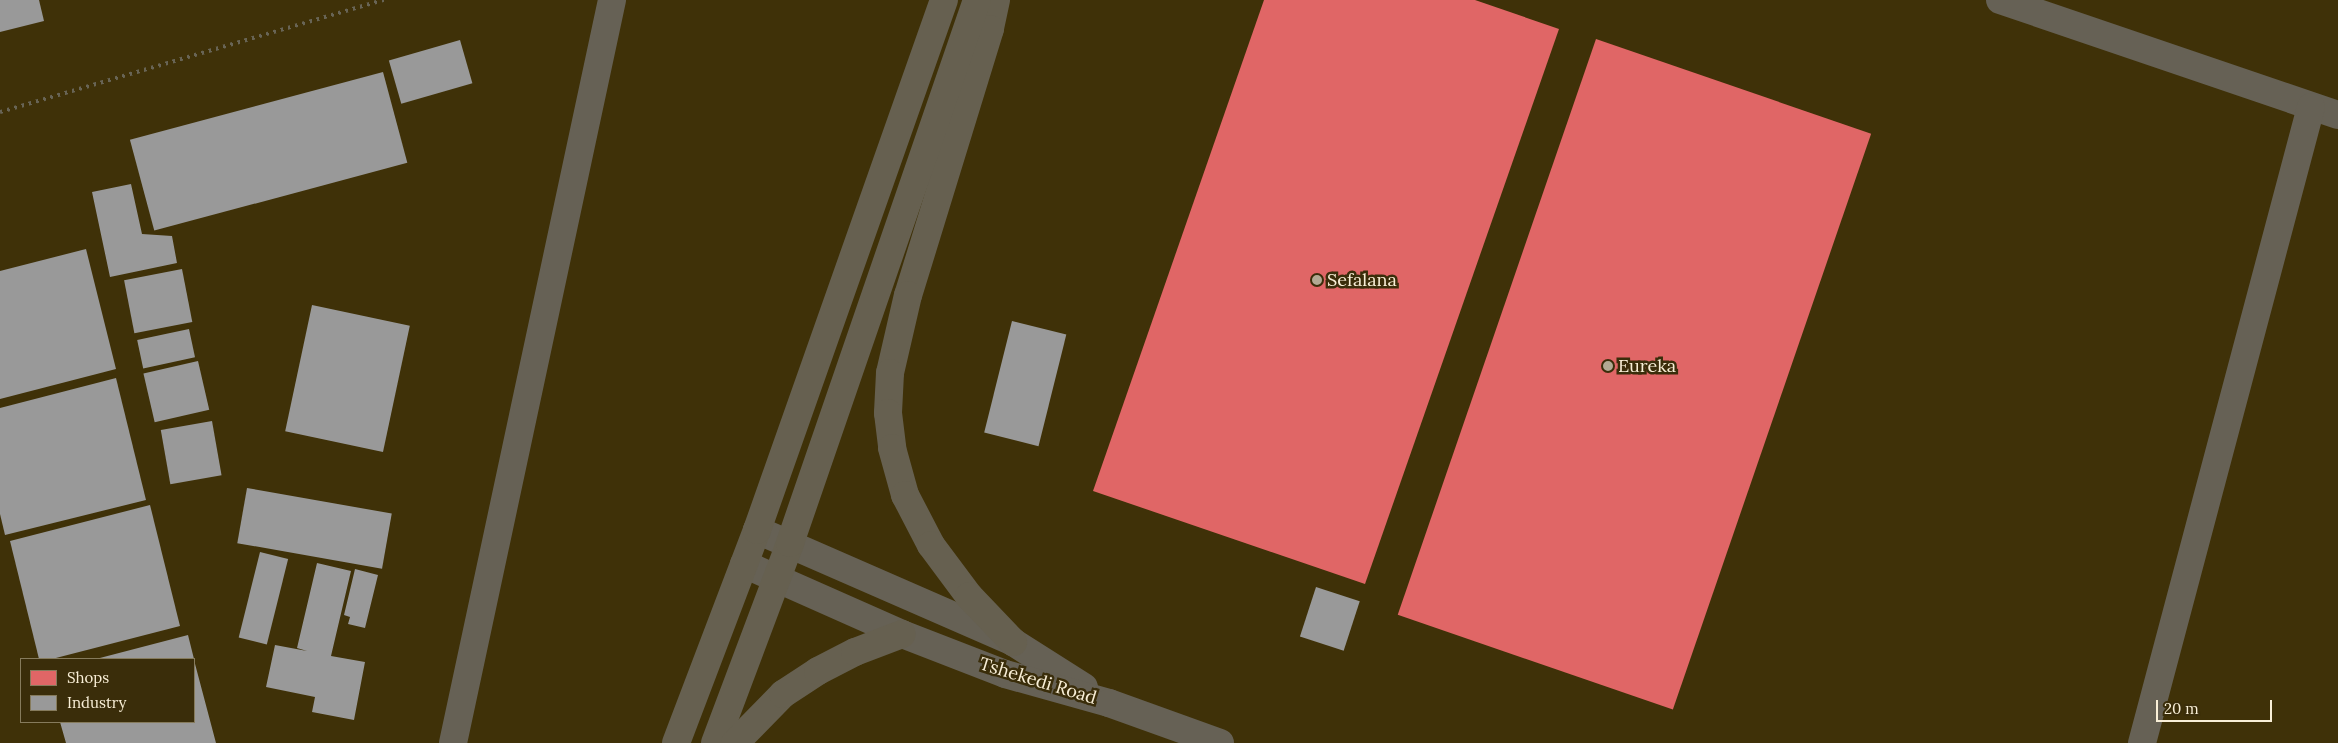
<!DOCTYPE html>
<html>
<head>
<meta charset="utf-8">
<style>
  body { margin:0 }
  #map { position:relative; width:2338px; height:743px; overflow:hidden; background:#2f2815; font-family:Lora,serif }
  div>[style] { position:absolute }
  [style*='--x'] { left:calc(var(--x)*1px); top:calc(var(--y)*1px); width:calc(var(--w)*1px); rotate:calc(var(--a)*1deg) }
  .built>* { inset:0; background:#3f3108 }
  .shops>* { inset:0; background:#e06666; transform-origin:0 0 }
  .industry>* { inset:0; background:#999; transform-origin:0 0 }
  .minor>* { height:28px; margin:-14px; padding:0 14px; transform-origin:14px; border-radius:14px; background:#666155 }
  .major>* { height:28px; margin:-14px; padding:0 14px; transform-origin:14px; border-radius:14px; background:#666050 }
  .rail>* { height:4px; margin-top:-2px; transform-origin:0; background:repeating-linear-gradient(90deg,#686455 0 2.5px,transparent 0 7.5px) }
  .dots>* { width:14px; height:14px; translate:-50% -50%; box-sizing:border-box; border:2px solid #3a2d0a; border-radius:50% }
  span { translate:-50% -50%; white-space:nowrap; text-align:center; line-height:1.15; -webkit-text-stroke:5px #3a2d0a; paint-order:stroke }
  .poi-label { font-size:18px; color:#f9efd7 }
  .left { translate:0 -50%; text-align:left }
  .street-label { font-size:18px; color:#f9efd7 }
  .legend { position:absolute; left:20px; top:658px; width:175px; height:65px; box-sizing:border-box; background:#3a2d0a; border:1px solid #867b5c; margin:0; padding:6px 9px; list-style:none; font-size:15px; color:#f9efd7 }
  .legend li { display:flex; align-items:center; gap:10px; height:25px }
  .legend b { width:25px; border:1px solid #867b5c }
  .scale { position:absolute; left:2156px; top:700px; width:116px; height:22px; box-sizing:border-box; border:2px solid #f9efd7; border-top:0; padding-left:6px; font-size:15px; line-height:18px; white-space:nowrap; color:#f9efd7; -webkit-text-stroke:4px #3a2d0a; paint-order:stroke }
</style>
</head>
<body>
<div id="map">
  <div class="built">
    <i style="clip-path:polygon(evenodd,0 0,2338px 0,2338px 743px,0 743px,0 0,21px 659px,194px 659px,194px 722px,21px 722px,21px 659px)"></i>
  </div>
  <div class="shops">
    <i style="clip-path:polygon(1264px 0,1475px 0,1559px 29px,1365px 584px,1093px 491px)"></i>
    <i style="left:1596px;top:39px;width:291px;height:609px;rotate:19deg"></i>
  </div>
  <div class="industry">
    <i style="clip-path:polygon(0 0,39px 0,44px 21px,0 32px)"></i>
    <i style="left:460px;top:40px;width:45px;height:74px;rotate:74deg"></i>
    <i style="left:383px;top:72px;width:94px;height:262px;rotate:75deg"></i>
    <i style="clip-path:polygon(131px 184px,142px 234px,172px 236px,177px 263px,110px 277px,92px 192px)"></i>
    <i style="clip-path:polygon(86px 249px,116px 369px,0 399px,0 271px)"></i>
    <i style="left:182px;top:269px;width:54px;height:59px;rotate:79deg"></i>
    <i style="left:312px;top:305px;width:100px;height:129px;rotate:12deg"></i>
    <i style="left:1012px;top:321px;width:56px;height:115px;rotate:14deg"></i>
    <i style="left:189px;top:329px;width:29px;height:53px;rotate:78deg"></i>
    <i style="left:198px;top:361px;width:50px;height:56px;rotate:77deg"></i>
    <i style="clip-path:polygon(116px 378px,146px 500px,5px 535px,0 514px,0 408px)"></i>
    <i style="left:212px;top:421px;width:55px;height:52px;rotate:80deg"></i>
    <i style="left:247px;top:488px;width:147px;height:56px;rotate:10deg"></i>
    <i style="clip-path:polygon(150px 505px,180px 626px,52px 659px,39px 659px,10px 541px)"></i>
    <i style="left:260px;top:552px;width:29px;height:88px;rotate:14deg"></i>
    <i style="clip-path:polygon(317px 563px,351px 571px,331px 656px,365px 662px,354px 720px,312px 712px,315px 697px,266px 687px,275px 645px,307px 651px,297px 648px)"></i>
    <i style="clip-path:polygon(355px 569px,378px 575px,365px 628px,348px 624px,350px 617px,344px 615px)"></i>
    <i style="left:1316px;top:587px;width:46px;height:52px;rotate:18deg"></i>
    <i style="clip-path:polygon(188px 635px,194px 659px,96px 659px)"></i>
    <i style="clip-path:polygon(194px 660px,216px 743px,66px 743px,60px 722px,194px 722px)"></i>
  </div>
  <div class="minor">
    <i style="--x:2000;--y:0;--w:357;--a:18.8"></i>
    <i style="--x:757;--y:530;--w:279;--a:23.6"></i>
    <i style="--x:1013;--y:642;--w:84;--a:32.4"></i>
    <i style="--x:744;--y:564;--w:173;--a:23.9"></i>
    <i style="--x:902;--y:634;--w:110;--a:21.2"></i>
    <i style="--x:1005;--y:674;--w:108;--a:15.6"></i>
    <i style="--x:1109;--y:703;--w:118;--a:19.8"></i>
    <i style="--x:453;--y:743;--w:760;--a:-77.92"></i>
    <i style="--x:2142;--y:743;--w:658;--a:-75.12"></i>
  </div>
  <div class="major">
    <i style="--x:996;--y:0;--w:30;--a:102"></i>
    <i style="--x:990;--y:29;--w:278;--a:107.1"></i>
    <i style="--x:908;--y:295;--w:80;--a:103"></i>
    <i style="--x:890;--y:373;--w:40;--a:92.9"></i>
    <i style="--x:888;--y:413;--w:35;--a:83"></i>
    <i style="--x:892;--y:448;--w:49;--a:74.5"></i>
    <i style="--x:905;--y:495;--w:56;--a:62.5"></i>
    <i style="--x:931;--y:545;--w:64;--a:53.3"></i>
    <i style="--x:969;--y:596;--w:64;--a:46.3"></i>
    <i style="--x:676;--y:743;--w:228;--a:-69.2"></i>
    <i style="--x:757;--y:530;--w:562;--a:-70.57"></i>
    <i style="--x:715;--y:743;--w:214;--a:-69.4"></i>
    <i style="--x:790;--y:543;--w:574;--a:-71"></i>
    <i style="--x:735;--y:743;--w:69;--a:-45.6"></i>
    <i style="--x:783;--y:694;--w:42;--a:-33.3"></i>
    <i style="--x:818;--y:671;--w:42;--a:-27.2"></i>
    <i style="--x:855;--y:652;--w:50;--a:-21"></i>
  </div>
  <div class="rail">
    <i style="--x:0;--y:112;--w:400;--a:-16.3"></i>
  </div>
  <div class="dots">
    <i style="left:1317px;top:280px;background:#b2a993"></i>
    <i style="left:1608px;top:366px;background:#b2a993"></i>
  </div>
  <div class="poi-label">
    <span class="left" style="left:1327px;top:280px">Sefalana</span>
    <span class="left" style="left:1618px;top:366px">Eureka</span>
  </div>
  <div class="street-label">
    <span style="left:1038px;top:681px;rotate:17deg">Tshekedi Road</span>
  </div>
  <ul class="legend">
  <li><b style="height:14px;background:#e06666"></b>Shops</li>
  <li><b style="height:14px;background:#999"></b>Industry</li>
  </ul>
  <div class="scale">20 m</div>
</div>
</body>
</html>
